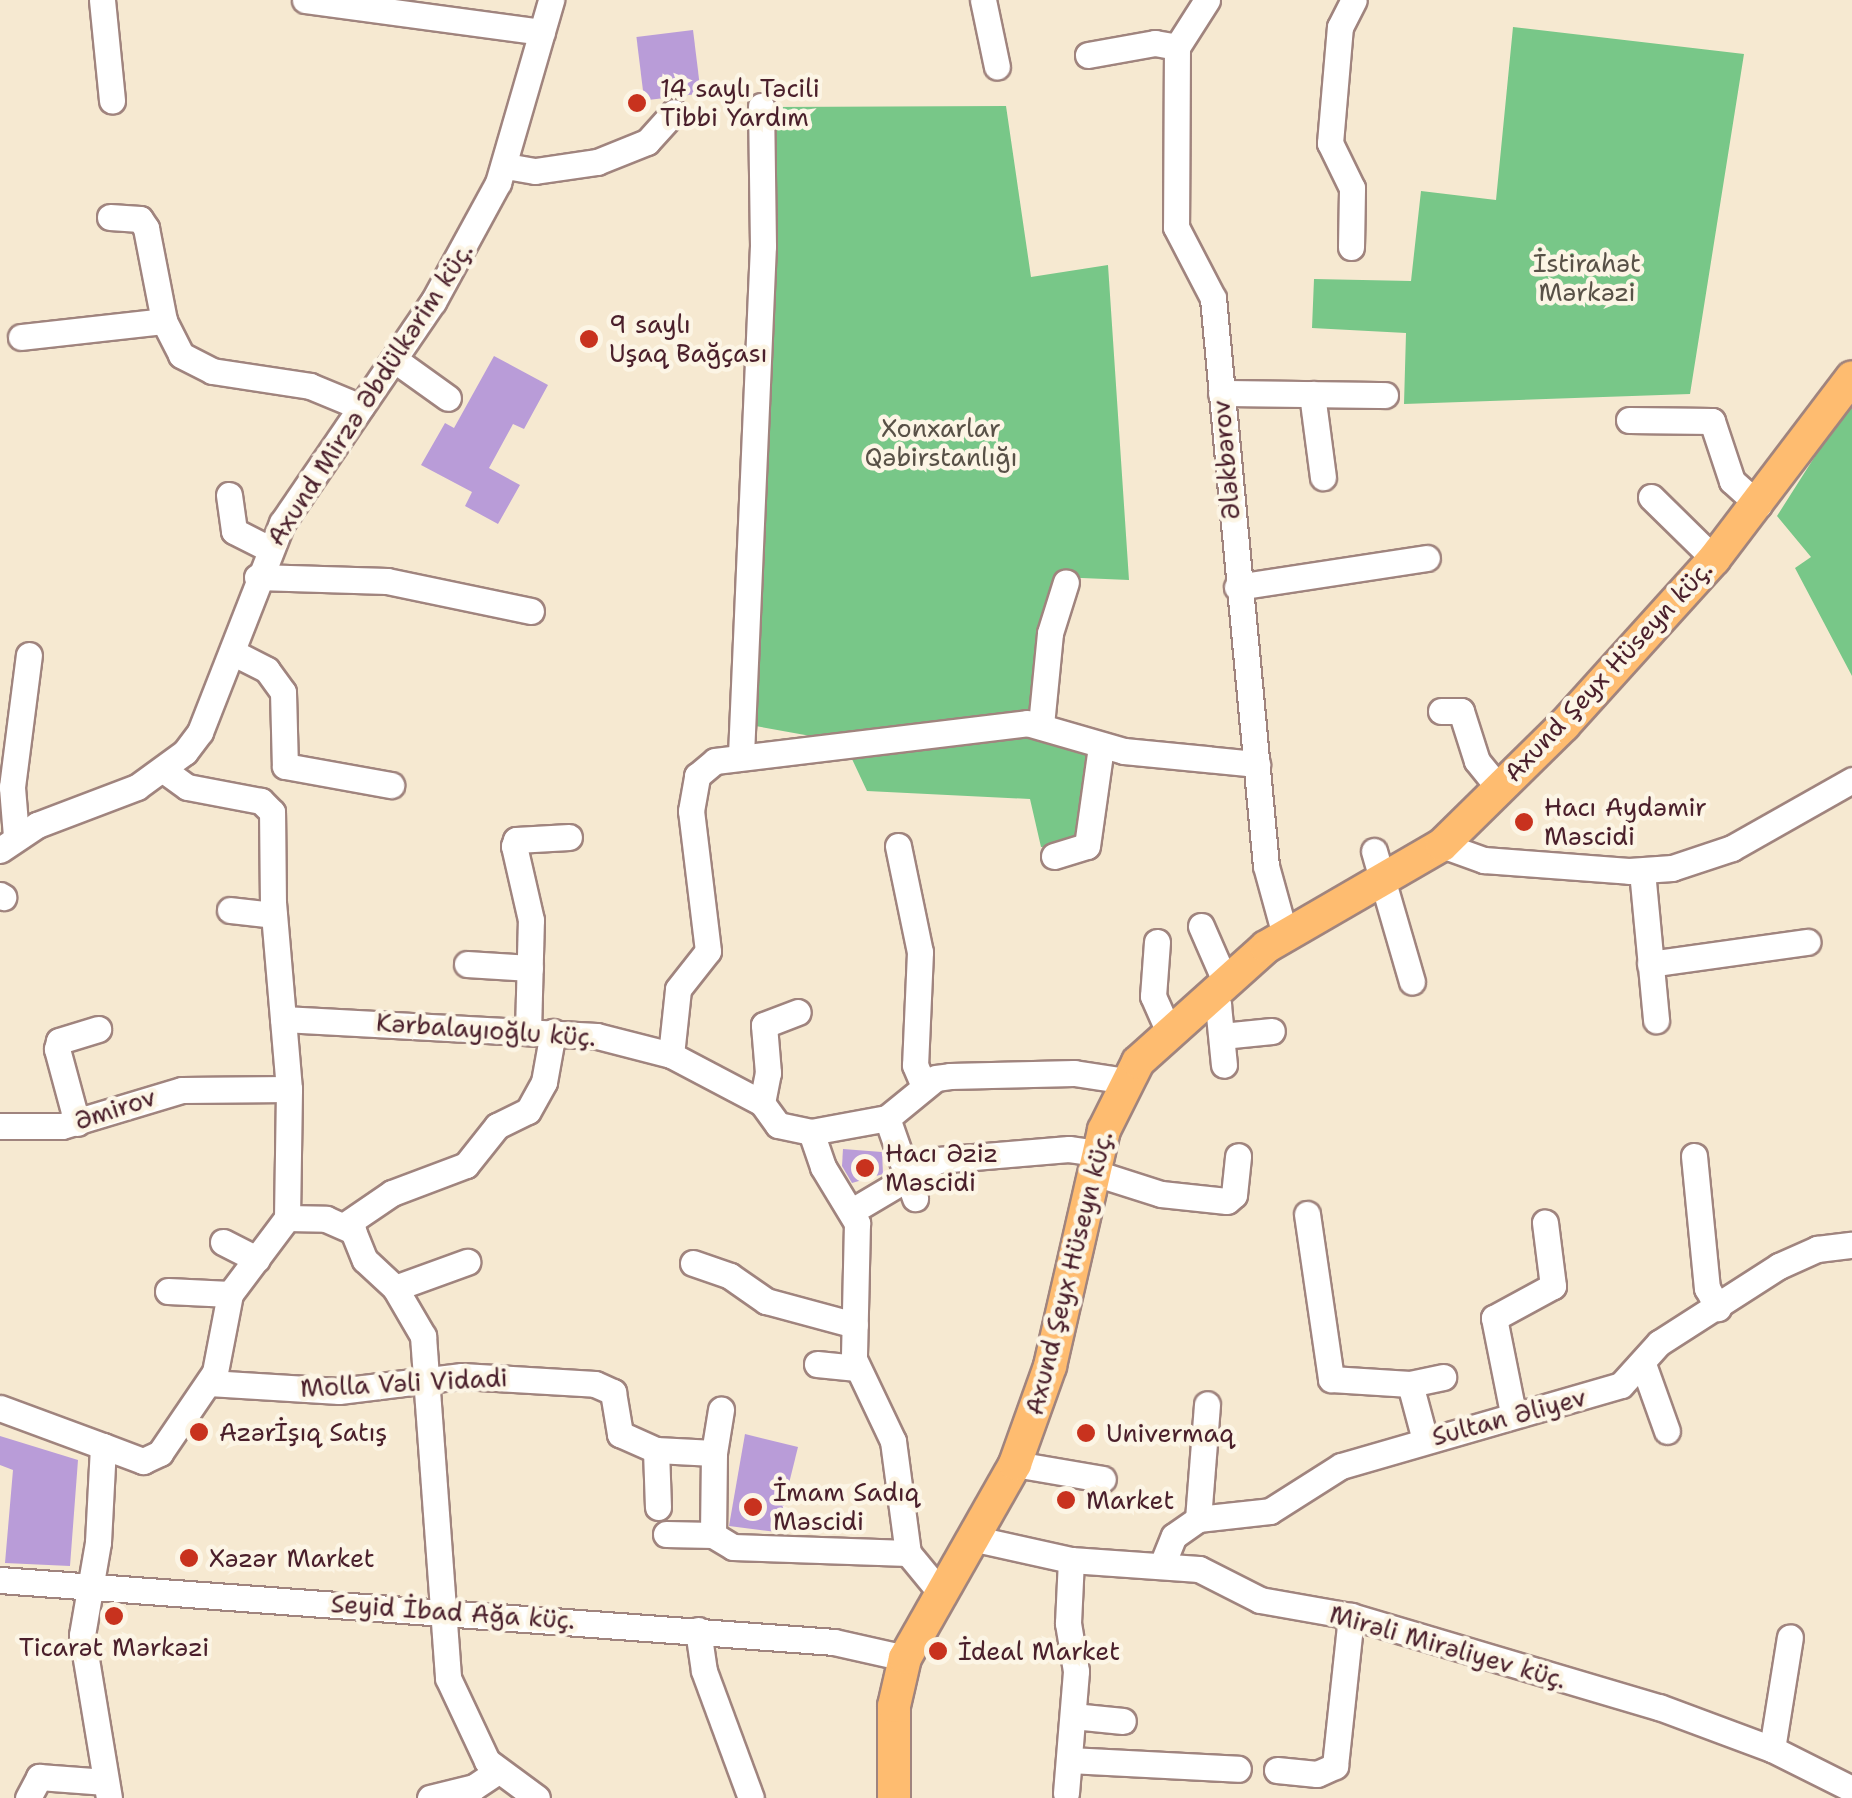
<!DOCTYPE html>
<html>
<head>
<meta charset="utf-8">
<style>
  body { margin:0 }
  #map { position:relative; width:1852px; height:1798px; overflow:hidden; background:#f6e9d1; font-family:"Shantell Sans",sans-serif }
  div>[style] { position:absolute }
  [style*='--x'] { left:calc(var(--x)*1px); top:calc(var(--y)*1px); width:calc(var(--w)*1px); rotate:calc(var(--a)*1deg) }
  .green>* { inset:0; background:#78c788 }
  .building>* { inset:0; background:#b99cd8; transform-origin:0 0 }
  .roads { filter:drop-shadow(2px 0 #a0847e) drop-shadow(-2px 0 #a0847e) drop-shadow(0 2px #a0847e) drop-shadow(0 -2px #a0847e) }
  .minor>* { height:25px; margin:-12.5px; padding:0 12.5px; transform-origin:12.5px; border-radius:12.5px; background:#fff }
  .major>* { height:32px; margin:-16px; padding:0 16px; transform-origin:16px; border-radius:16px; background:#febc70 }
  .dots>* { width:28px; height:28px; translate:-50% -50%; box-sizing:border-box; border:5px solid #fcf5e5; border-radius:50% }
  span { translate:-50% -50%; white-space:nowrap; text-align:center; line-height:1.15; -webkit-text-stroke:9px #fcf5e5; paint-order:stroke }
  .poi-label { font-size:25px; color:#4a1f2b }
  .left { translate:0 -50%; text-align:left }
  .park-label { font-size:25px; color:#585147 }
  .street-label { font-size:25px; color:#4a1f2b }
</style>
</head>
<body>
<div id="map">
  <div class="green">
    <i style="clip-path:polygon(1513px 27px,1744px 54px,1690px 394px,1404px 404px,1406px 333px,1312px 328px,1314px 279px,1411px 281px,1421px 191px,1496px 200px)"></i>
    <i style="clip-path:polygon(1006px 106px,1031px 277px,1108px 265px,1129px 580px,1058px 577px,1034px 729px,1096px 756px,1082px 845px,1041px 847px,1030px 799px,867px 791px,844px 742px,750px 725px,772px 107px)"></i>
    <i style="clip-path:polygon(1852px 398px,1852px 676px,1795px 568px,1811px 557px,1777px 516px)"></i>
  </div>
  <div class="building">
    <i style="left:693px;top:30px;width:64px;height:57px;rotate:83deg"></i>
    <i style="clip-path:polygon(494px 356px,548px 385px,524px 429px,513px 424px,489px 468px,520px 485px,498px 524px,465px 506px,472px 492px,421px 465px,445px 423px,454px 428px)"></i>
    <i style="clip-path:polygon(843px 1149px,882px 1152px,883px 1174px,852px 1183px,842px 1166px)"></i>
    <i style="clip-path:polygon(745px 1434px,798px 1447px,777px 1532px,729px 1526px)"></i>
    <i style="clip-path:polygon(0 1436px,78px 1460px,70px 1566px,5px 1563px,13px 1470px,0 1465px)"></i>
  </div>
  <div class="roads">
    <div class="minor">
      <i style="--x:102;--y:0;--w:101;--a:84.3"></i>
      <i style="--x:305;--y:0;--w:239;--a:7.7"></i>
      <i style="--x:983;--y:0;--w:68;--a:78.2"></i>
      <i style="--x:1207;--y:0;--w:56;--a:122.6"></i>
      <i style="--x:1177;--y:47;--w:180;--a:90.3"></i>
      <i style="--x:1176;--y:227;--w:80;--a:62.5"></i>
      <i style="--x:1213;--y:298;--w:570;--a:84.67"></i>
      <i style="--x:1266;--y:866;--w:72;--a:74.6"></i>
      <i style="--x:1088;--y:55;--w:68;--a:-10.2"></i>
      <i style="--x:1155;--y:43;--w:22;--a:10"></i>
      <i style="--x:506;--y:166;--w:29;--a:10"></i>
      <i style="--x:535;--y:171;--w:63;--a:-8.3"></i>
      <i style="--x:597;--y:162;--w:54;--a:-21.8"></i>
      <i style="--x:647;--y:142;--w:40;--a:-48"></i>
      <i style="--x:110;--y:217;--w:30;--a:4"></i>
      <i style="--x:140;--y:219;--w:11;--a:56"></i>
      <i style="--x:146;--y:228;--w:95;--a:79"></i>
      <i style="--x:164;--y:321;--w:38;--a:63"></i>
      <i style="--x:181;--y:355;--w:35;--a:27"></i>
      <i style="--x:212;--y:371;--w:99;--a:8.7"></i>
      <i style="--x:310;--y:386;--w:55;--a:22.4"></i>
      <i style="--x:1351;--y:247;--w:59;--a:-89"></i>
      <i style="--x:1352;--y:188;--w:50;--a:-116.1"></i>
      <i style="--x:1330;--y:143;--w:116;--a:-85.1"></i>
      <i style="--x:1340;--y:27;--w:30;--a:-63"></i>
      <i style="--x:21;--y:337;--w:144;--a:-6.4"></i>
      <i style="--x:395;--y:360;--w:65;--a:35.6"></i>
      <i style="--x:1221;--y:393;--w:164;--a:0.7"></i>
      <i style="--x:1312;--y:394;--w:84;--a:82.5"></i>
      <i style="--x:1629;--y:420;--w:83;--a:0.7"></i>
      <i style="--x:1712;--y:421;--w:63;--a:71.6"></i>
      <i style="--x:1732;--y:481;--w:36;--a:42"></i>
      <i style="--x:229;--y:495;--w:36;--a:82"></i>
      <i style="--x:234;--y:531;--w:39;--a:27"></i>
      <i style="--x:1651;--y:497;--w:88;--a:44.5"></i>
      <i style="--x:257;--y:577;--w:130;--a:1.8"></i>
      <i style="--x:387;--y:581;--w:147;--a:11.8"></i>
      <i style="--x:1237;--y:587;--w:192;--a:-8.7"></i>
      <i style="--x:232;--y:652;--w:39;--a:27"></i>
      <i style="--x:267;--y:670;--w:27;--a:54"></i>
      <i style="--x:283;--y:692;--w:74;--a:88.5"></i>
      <i style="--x:285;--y:766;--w:108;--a:10.2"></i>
      <i style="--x:1441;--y:711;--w:20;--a:0"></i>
      <i style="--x:1461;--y:711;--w:52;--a:72.3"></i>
      <i style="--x:1477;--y:761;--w:35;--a:51"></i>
      <i style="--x:1041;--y:725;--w:92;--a:-84.4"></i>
      <i style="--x:1050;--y:633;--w:53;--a:-72.6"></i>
      <i style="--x:741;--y:755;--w:509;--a:-87.53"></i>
      <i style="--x:763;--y:246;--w:140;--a:-90.8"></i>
      <i style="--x:16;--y:836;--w:49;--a:-94.7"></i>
      <i style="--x:12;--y:787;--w:133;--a:-82.7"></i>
      <i style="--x:1442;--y:845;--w:45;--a:19.7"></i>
      <i style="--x:1484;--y:860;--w:145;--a:4.3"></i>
      <i style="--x:1629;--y:871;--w:43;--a:-4"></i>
      <i style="--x:1672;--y:868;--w:63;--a:-18.4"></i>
      <i style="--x:1732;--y:848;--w:138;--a:-29.5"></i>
      <i style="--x:898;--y:846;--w:108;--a:78.3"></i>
      <i style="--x:920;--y:952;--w:113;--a:92.5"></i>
      <i style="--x:915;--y:1065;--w:23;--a:67"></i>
      <i style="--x:0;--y:850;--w:45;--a:-34"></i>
      <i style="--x:37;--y:825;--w:107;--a:-20.8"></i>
      <i style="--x:137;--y:787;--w:59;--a:-36.1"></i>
      <i style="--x:185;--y:752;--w:25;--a:-53"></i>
      <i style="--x:200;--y:732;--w:225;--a:-68.6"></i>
      <i style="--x:282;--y:523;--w:268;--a:-55.7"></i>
      <i style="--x:433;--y:302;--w:136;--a:-61.4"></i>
      <i style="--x:498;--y:183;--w:191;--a:-73.8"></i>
      <i style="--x:1374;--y:851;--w:136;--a:73.8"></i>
      <i style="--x:1054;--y:856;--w:34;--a:-17"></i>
      <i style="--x:1087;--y:846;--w:101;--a:-82"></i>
      <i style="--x:1642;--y:871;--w:150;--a:84.6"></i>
      <i style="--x:0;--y:895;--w:4;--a:34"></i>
      <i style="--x:230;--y:910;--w:44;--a:6.5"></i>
      <i style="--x:1201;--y:926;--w:60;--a:66.4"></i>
      <i style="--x:1157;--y:942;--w:54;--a:94.2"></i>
      <i style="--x:1153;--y:996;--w:37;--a:66"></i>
      <i style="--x:467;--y:964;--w:63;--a:3.6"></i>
      <i style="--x:1650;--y:964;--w:159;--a:-8"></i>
      <i style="--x:1210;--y:994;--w:14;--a:54"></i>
      <i style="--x:1218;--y:1005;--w:60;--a:84.3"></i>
      <i style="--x:283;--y:1019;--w:314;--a:3.1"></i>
      <i style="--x:597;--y:1036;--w:76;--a:14.4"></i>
      <i style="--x:671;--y:1055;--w:103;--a:27.8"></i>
      <i style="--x:762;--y:1103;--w:27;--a:54"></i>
      <i style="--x:778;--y:1125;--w:34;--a:12"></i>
      <i style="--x:811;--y:1132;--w:77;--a:-10.4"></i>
      <i style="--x:887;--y:1118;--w:63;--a:-39.2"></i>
      <i style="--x:936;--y:1078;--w:14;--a:-8"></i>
      <i style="--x:950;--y:1076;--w:124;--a:-1.4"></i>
      <i style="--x:1074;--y:1073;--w:53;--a:8.7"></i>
      <i style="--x:528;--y:1032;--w:112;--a:-88.5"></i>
      <i style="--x:531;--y:920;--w:76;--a:-102.9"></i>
      <i style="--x:514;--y:846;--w:6;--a:-72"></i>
      <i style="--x:516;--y:840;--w:53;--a:-3.2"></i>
      <i style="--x:1222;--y:1036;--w:50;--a:-5.7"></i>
      <i style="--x:671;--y:1055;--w:66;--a:-83.9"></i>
      <i style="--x:678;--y:989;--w:48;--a:-51.7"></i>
      <i style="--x:708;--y:951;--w:141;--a:-96.9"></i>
      <i style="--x:691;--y:811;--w:36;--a:-80"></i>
      <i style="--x:697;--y:776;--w:23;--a:-40"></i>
      <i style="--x:715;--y:761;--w:314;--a:-6.9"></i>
      <i style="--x:1027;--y:723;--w:101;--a:16.1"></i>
      <i style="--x:1124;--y:751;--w:134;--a:5.6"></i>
      <i style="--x:762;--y:1103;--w:31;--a:-79"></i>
      <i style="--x:768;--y:1073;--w:48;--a:-94.8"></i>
      <i style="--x:764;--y:1025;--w:36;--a:-21"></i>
      <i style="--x:887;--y:1118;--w:85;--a:70.7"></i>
      <i style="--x:77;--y:1123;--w:77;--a:-105.1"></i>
      <i style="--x:57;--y:1049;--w:8;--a:-76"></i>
      <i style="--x:59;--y:1041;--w:41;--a:-17.1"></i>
      <i style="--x:0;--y:1126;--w:62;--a:0"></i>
      <i style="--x:62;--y:1126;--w:125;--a:-16.7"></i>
      <i style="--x:182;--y:1090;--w:107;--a:-0.5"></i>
      <i style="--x:811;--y:1132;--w:37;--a:71"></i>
      <i style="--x:823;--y:1167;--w:66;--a:58.7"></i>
      <i style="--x:857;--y:1223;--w:136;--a:91.3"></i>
      <i style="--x:854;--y:1359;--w:91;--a:64.6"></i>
      <i style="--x:893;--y:1441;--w:113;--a:82.4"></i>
      <i style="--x:908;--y:1553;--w:52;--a:50.5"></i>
      <i style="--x:1694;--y:1156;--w:133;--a:84.4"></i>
      <i style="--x:1707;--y:1288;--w:23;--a:61"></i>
      <i style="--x:1092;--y:1172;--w:72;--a:17.7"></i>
      <i style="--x:1161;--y:1194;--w:66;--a:6.1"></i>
      <i style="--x:1227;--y:1201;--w:9;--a:-41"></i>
      <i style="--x:1234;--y:1195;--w:39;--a:-84"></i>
      <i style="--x:852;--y:1211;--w:100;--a:-30.7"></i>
      <i style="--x:938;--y:1160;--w:131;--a:-4.8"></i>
      <i style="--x:1069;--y:1149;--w:29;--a:8"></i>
      <i style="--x:1307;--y:1214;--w:167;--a:81.7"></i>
      <i style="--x:1331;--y:1379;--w:79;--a:3.6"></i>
      <i style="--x:1410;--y:1384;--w:58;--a:75"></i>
      <i style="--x:287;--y:1218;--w:39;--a:1"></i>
      <i style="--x:326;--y:1219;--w:30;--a:24"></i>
      <i style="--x:353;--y:1231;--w:31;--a:68"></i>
      <i style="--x:365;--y:1260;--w:41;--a:43"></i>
      <i style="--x:395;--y:1288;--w:56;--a:59.7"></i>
      <i style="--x:423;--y:1336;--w:343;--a:85.8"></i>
      <i style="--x:448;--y:1678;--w:92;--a:64.8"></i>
      <i style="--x:487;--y:1761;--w:62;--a:36.5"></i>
      <i style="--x:345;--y:1225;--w:57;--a:-34.2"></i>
      <i style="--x:392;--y:1193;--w:79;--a:-20.7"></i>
      <i style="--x:466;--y:1165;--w:50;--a:-51.5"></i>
      <i style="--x:497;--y:1126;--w:34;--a:-26"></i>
      <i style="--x:528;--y:1111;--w:33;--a:-61"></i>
      <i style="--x:544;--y:1082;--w:51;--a:-79.8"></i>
      <i style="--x:223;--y:1242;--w:38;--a:27"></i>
      <i style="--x:693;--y:1263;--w:39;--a:19"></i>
      <i style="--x:730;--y:1276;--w:44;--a:34.8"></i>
      <i style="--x:766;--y:1301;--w:92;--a:15.1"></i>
      <i style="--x:395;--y:1288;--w:77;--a:-19.9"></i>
      <i style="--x:168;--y:1291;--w:62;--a:2.8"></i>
      <i style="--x:817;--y:1364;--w:40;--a:5.7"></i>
      <i style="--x:1643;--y:1364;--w:71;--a:70.3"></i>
      <i style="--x:209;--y:1383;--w:130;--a:3.5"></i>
      <i style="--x:339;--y:1391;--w:124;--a:-7"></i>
      <i style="--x:462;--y:1376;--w:133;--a:3.4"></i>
      <i style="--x:595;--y:1384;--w:20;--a:24"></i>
      <i style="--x:613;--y:1392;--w:43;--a:80.5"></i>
      <i style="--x:620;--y:1434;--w:39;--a:24"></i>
      <i style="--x:656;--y:1450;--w:58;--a:3"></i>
      <i style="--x:714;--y:1453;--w:82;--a:90.7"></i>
      <i style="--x:1410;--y:1384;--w:34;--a:-12"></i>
      <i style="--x:0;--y:1408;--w:110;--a:20.3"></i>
      <i style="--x:1513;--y:1413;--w:97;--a:-101.3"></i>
      <i style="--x:1494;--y:1318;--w:67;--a:-28.5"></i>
      <i style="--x:1553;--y:1286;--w:64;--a:-97.2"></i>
      <i style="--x:656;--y:1450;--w:57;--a:88"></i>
      <i style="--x:714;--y:1453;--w:44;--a:-80.8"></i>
      <i style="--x:1015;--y:1464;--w:89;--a:9.7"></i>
      <i style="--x:1198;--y:1519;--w:115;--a:-85.5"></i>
      <i style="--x:666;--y:1534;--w:47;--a:1.2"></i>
      <i style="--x:713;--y:1535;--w:23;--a:31"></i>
      <i style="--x:733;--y:1547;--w:175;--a:2"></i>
      <i style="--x:976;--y:1539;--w:97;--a:12.5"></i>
      <i style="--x:1071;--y:1560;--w:128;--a:4"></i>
      <i style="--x:1199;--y:1569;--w:68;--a:26.9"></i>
      <i style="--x:1260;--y:1600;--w:92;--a:10"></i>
      <i style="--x:1351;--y:1616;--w:321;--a:16.5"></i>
      <i style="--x:1659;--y:1707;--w:121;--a:20.4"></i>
      <i style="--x:1772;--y:1749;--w:89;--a:26.6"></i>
      <i style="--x:1162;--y:1565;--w:31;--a:-68"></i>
      <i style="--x:1174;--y:1536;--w:29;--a:-35"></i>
      <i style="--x:1198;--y:1519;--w:72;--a:-6.3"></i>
      <i style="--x:1270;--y:1511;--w:84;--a:-32.4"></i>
      <i style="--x:1341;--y:1466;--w:291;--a:-16.1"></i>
      <i style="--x:1621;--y:1385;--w:57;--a:-47.9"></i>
      <i style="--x:1659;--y:1343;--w:143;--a:-32.7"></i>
      <i style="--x:1779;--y:1266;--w:42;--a:-24.1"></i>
      <i style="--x:1817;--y:1249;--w:35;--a:-7"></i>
      <i style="--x:0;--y:1580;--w:836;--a:4.25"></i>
      <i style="--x:834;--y:1642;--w:73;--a:12.7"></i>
      <i style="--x:698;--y:1630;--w:41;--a:81.7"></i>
      <i style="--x:704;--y:1671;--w:135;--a:69.7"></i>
      <i style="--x:1073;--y:1716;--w:50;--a:5.7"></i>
      <i style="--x:1772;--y:1749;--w:113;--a:-80.9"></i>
      <i style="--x:1069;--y:1760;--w:169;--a:3"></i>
      <i style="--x:1277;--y:1770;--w:40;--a:5.7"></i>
      <i style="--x:1317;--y:1774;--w:20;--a:-24"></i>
      <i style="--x:1335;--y:1766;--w:151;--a:-83.9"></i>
      <i style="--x:1066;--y:1793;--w:122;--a:-85.3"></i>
      <i style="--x:1076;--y:1671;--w:49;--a:-99.5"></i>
      <i style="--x:1068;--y:1623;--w:63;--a:-87.3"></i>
      <i style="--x:28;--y:1798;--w:24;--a:-62"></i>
      <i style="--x:39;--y:1777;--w:67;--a:4.3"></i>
      <i style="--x:109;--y:1798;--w:165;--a:-99.4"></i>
      <i style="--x:82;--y:1635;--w:94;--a:-80.2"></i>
      <i style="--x:98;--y:1542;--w:96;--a:-87"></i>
      <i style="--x:103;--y:1446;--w:43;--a:20.6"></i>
      <i style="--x:143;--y:1461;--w:19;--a:-25"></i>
      <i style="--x:160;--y:1453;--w:98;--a:-55.8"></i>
      <i style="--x:215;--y:1372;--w:79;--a:-79.1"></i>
      <i style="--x:230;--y:1294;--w:95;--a:-53.1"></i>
      <i style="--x:287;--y:1218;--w:129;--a:-89.1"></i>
      <i style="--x:289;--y:1089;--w:186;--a:-94.9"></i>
      <i style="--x:273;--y:904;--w:92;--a:-90.6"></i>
      <i style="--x:272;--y:812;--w:16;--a:-135"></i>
      <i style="--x:261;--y:801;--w:75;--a:-169.3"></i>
      <i style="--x:187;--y:787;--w:29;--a:-144"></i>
      <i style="--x:430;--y:1798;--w:45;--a:-14"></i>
      <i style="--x:474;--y:1787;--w:29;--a:-34"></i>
    </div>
    <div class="major">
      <i style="--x:894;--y:1798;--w:92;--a:-90"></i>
      <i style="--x:894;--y:1706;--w:49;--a:-77.1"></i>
      <i style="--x:905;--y:1658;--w:223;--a:-60.4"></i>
      <i style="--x:1015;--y:1464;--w:104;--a:-70.3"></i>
      <i style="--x:1050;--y:1366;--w:242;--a:-77.1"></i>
      <i style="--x:1104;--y:1130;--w:76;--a:-63.4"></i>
      <i style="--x:1138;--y:1062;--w:172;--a:-41.9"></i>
      <i style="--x:1266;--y:947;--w:203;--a:-30.1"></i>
      <i style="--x:1442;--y:845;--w:171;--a:-44.5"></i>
      <i style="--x:1564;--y:725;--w:224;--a:-47.9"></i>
      <i style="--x:1714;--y:559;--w:228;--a:-52.8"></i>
    </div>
  </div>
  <div class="dots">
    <i style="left:637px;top:103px;background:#c8321e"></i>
    <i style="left:589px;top:339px;background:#c8321e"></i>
    <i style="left:1524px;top:822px;background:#c8321e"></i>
    <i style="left:865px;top:1168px;background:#c8321e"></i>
    <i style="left:199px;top:1432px;background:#c8321e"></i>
    <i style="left:1086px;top:1433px;background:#c8321e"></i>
    <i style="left:1066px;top:1500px;background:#c8321e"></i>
    <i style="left:753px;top:1507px;background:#c8321e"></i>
    <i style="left:189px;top:1558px;background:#c8321e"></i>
    <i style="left:114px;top:1616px;background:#c8321e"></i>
    <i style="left:938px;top:1651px;background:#c8321e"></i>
  </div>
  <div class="poi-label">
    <span class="left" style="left:660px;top:103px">14 saylı Təcili<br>Tibbi Yardım</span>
    <span class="left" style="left:609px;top:339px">9 saylı<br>Uşaq Bağçası</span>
    <span class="left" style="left:1544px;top:822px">Hacı Aydəmir<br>Məscidi</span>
    <span class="left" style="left:885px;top:1168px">Hacı Əziz<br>Məscidi</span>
    <span class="left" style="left:219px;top:1432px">Azərİşıq Satış</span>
    <span class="left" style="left:1106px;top:1433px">Univermaq</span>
    <span class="left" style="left:773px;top:1507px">İmam Sadıq<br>Məscidi</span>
    <span class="left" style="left:1086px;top:1500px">Market</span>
    <span class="left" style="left:209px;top:1558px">Xəzər Market</span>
    <span style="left:114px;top:1647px">Ticarət Mərkəzi</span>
    <span class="left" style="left:958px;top:1651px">İdeal Market</span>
  </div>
  <div class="park-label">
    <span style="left:1587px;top:278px">İstirahət<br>Mərkəzi</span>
    <span style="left:941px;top:443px">Xonxarlar<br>Qəbirstanlığı</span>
  </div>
  <div class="street-label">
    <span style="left:370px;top:394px;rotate:-57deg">Axund Mirzə Əbdülkərim küç.</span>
    <span style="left:1226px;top:460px;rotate:-95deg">Ələkbərov</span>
    <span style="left:1608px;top:671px;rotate:-47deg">Axund Şeyx Hüseyn küç.</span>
    <span style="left:486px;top:1030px;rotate:4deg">Kərbalayıoğlu küç.</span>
    <span style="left:115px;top:1109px;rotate:-18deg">Əmirov</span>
    <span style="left:1069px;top:1273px;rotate:-76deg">Axund Şeyx Hüseyn küç.</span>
    <span style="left:404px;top:1383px;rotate:-3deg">Molla Vəli Vidadi</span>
    <span style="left:1509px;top:1417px;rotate:-15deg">Sultan Əliyev</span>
    <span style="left:453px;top:1612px;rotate:4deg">Seyid İbad Ağa küç.</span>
    <span style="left:1448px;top:1647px;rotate:16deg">Mirəli Mirəliyev küç.</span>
  </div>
</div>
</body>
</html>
